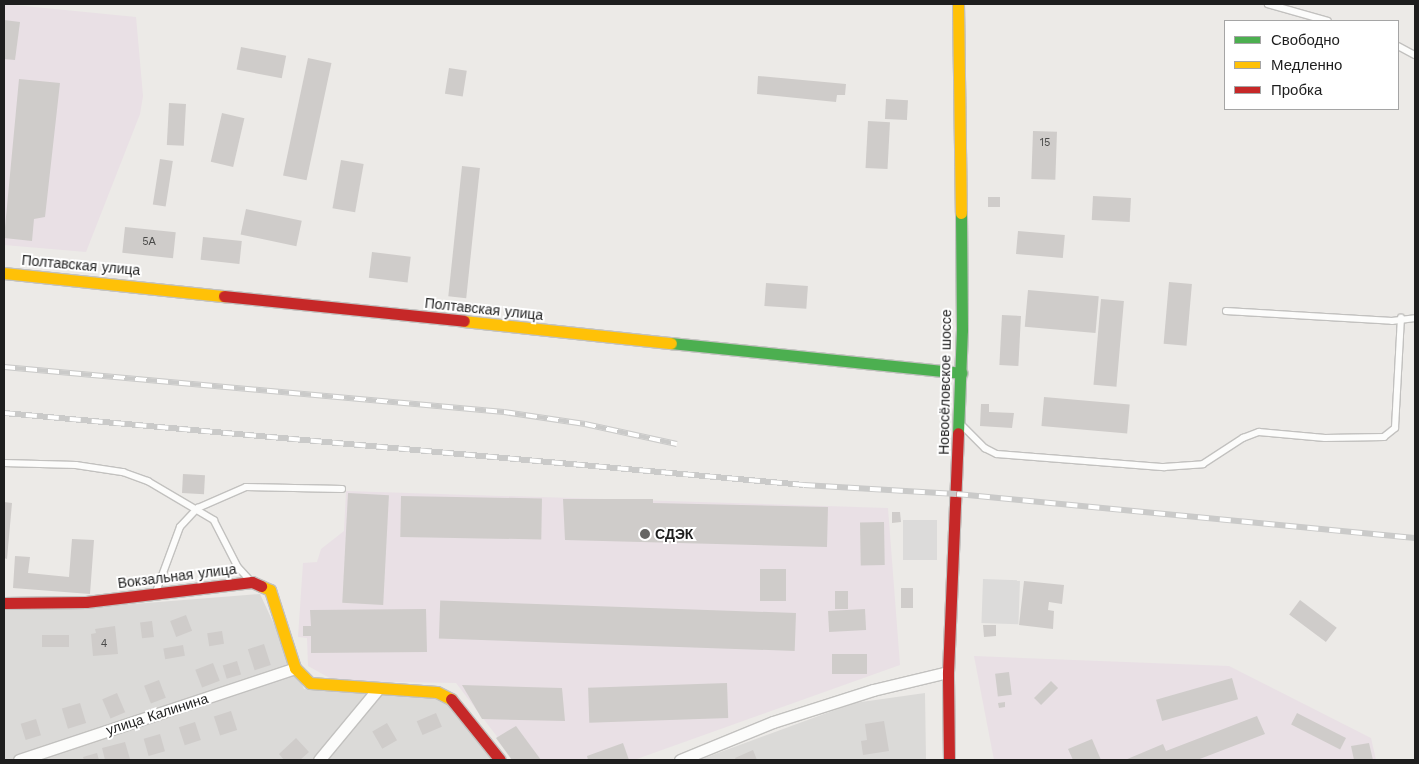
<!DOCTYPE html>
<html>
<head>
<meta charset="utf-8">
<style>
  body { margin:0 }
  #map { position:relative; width:1419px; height:764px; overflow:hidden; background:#eceae7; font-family:"Work Sans",sans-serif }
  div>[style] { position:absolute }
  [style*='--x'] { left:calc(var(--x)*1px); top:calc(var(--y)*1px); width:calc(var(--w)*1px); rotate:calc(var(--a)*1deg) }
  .residential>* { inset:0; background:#dbdad8 }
  .industrial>* { inset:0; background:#e9e0e5 }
  .parking>* { inset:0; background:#dcdbda; transform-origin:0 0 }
  .building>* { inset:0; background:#cfccca; transform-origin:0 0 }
  .roads { filter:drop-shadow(1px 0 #c2c1bf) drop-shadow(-1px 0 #c2c1bf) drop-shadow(0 1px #c2c1bf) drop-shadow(0 -1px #c2c1bf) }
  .lane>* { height:5.5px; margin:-2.75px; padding:0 2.75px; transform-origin:2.75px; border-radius:2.75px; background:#fcfcfb }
  .street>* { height:11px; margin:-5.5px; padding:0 5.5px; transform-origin:5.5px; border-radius:5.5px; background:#fcfcfb }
  .fast>* { height:11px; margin:-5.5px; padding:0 5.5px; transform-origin:5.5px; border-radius:5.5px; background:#4caf50 }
  .slow>* { height:11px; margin:-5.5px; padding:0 5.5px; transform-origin:5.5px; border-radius:5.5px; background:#ffc107 }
  .jam>* { height:11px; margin:-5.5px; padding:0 5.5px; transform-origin:5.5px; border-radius:5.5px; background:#c62828 }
  .rail>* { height:5.5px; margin-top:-2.75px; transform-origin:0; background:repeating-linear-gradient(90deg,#fff 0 11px,#cacac9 0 22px); box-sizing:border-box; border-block:1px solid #cacac9 }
  .dots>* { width:14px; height:14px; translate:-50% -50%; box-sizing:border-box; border:2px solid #fff; border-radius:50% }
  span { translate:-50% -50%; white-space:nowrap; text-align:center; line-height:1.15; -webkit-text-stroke:4px #fff; paint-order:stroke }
  .number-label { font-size:11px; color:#4a4a49 }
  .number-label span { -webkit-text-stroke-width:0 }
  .street-label { font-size:14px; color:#1e1e1e }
  .poi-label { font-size:14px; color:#1e1e1e; font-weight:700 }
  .left { translate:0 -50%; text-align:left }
  .frame { position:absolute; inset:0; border:5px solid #1e1e1e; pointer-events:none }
  .legend { position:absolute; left:1224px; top:20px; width:175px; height:90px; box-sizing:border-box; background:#fff; border:1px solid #a5a5a5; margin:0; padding:6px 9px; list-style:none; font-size:15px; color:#1e1e1e }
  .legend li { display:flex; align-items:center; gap:10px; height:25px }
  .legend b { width:25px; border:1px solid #a5a5a5 }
</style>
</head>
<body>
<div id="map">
  <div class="residential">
    <i style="clip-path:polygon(260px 594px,304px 689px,447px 699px,494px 760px,4px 760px,4px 609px,58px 610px)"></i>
    <i style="clip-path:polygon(925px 693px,926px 760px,699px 760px,854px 703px)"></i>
  </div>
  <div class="industrial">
    <i style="clip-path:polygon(4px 4px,136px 17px,143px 96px,140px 114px,86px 252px,4px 245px)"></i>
    <i style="clip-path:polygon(346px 491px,888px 508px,900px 665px,634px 760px,515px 760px,456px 683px,335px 681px,308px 666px,307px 638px,298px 637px,303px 563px,317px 562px,321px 549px,344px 531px)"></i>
    <i style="clip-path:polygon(974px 656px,1229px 666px,1371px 738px,1376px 760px,994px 760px)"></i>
  </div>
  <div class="parking">
    <i style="left:903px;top:520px;width:34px;height:40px"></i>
    <i style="left:983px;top:579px;width:37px;height:44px;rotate:2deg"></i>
  </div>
  <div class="building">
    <i style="clip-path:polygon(4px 20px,20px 22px,15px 60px,4px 59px)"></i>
    <i style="left:241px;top:47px;width:46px;height:23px;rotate:11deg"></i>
    <i style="left:308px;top:58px;width:24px;height:120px;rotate:12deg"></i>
    <i style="left:449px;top:68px;width:18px;height:26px;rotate:9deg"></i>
    <i style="clip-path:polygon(758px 76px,846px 84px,845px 95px,837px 95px,836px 102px,757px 94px)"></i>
    <i style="clip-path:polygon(19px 79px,60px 83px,45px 217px,34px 219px,32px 241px,4px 238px)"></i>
    <i style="left:886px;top:99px;width:22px;height:20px;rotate:3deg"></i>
    <i style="left:169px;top:103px;width:17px;height:42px;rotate:3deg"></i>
    <i style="left:222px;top:113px;width:23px;height:50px;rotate:13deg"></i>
    <i style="left:868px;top:121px;width:22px;height:47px;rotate:3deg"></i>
    <i style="left:1033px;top:131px;width:24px;height:48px;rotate:2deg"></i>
    <i style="left:160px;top:159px;width:13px;height:46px;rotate:9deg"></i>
    <i style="left:341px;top:160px;width:23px;height:49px;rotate:10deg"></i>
    <i style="left:462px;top:166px;width:18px;height:131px;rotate:6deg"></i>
    <i style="left:1093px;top:196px;width:38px;height:24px;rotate:3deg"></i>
    <i style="left:988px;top:197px;width:12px;height:10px"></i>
    <i style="left:246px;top:209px;width:57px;height:26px;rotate:12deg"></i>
    <i style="left:125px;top:227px;width:51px;height:26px;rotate:6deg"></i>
    <i style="left:1018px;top:231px;width:47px;height:23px;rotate:5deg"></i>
    <i style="left:203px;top:237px;width:39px;height:23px;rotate:6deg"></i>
    <i style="left:372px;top:252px;width:39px;height:26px;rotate:7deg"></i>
    <i style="left:1169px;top:282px;width:23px;height:62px;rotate:5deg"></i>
    <i style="left:766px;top:283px;width:42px;height:23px;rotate:4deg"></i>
    <i style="left:1028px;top:290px;width:71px;height:37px;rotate:5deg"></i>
    <i style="left:1101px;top:299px;width:23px;height:86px;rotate:5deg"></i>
    <i style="left:1002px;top:315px;width:19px;height:50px;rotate:3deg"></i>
    <i style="left:1044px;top:397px;width:86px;height:29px;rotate:5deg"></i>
    <i style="clip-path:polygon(981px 404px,989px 404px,989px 412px,1014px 413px,1012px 428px,980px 426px)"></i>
    <i style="left:183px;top:474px;width:22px;height:19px;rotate:3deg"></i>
    <i style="left:348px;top:493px;width:41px;height:110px;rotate:3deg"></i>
    <i style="left:401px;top:496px;width:141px;height:41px;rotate:1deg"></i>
    <i style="clip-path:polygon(563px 499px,653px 499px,653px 503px,828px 507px,827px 547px,565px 540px)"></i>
    <i style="clip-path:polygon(4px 502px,12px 503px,7px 559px,4px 558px)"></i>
    <i style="clip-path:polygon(892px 512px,900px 512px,901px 522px,892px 523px)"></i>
    <i style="left:884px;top:522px;width:43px;height:24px;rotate:89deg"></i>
    <i style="clip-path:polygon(72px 539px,94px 540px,90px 594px,13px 588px,15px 556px,30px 557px,28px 573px,69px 577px)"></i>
    <i style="left:760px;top:569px;width:26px;height:32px"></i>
    <i style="clip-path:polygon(1024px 581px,1064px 585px,1062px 604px,1049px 602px,1048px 610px,1054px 611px,1053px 629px,1019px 625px)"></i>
    <i style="left:901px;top:588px;width:12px;height:20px"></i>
    <i style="left:835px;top:591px;width:13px;height:18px"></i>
    <i style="left:1300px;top:600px;width:46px;height:18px;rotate:37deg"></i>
    <i style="clip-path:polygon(426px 609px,427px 652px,311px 653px,311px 636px,303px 636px,303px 626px,311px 626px,310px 610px)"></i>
    <i style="left:865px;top:609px;width:21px;height:37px;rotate:87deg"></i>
    <i style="left:796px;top:613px;width:38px;height:356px;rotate:92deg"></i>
    <i style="left:186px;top:615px;width:17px;height:17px;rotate:69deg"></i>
    <i style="left:152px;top:621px;width:16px;height:12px;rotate:83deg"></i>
    <i style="clip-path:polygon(983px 625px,996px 625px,996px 636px,984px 637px)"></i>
    <i style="clip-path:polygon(115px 626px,118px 654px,93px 656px,91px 634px,96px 633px,95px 629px)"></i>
    <i style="left:222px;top:631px;width:13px;height:15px;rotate:81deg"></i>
    <i style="left:42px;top:635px;width:27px;height:12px"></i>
    <i style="left:264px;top:644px;width:22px;height:17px;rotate:72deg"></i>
    <i style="left:183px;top:645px;width:11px;height:20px;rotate:80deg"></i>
    <i style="left:867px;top:654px;width:20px;height:35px;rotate:90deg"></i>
    <i style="left:237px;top:661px;width:14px;height:15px;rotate:73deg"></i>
    <i style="left:213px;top:663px;width:19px;height:19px;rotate:69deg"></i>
    <i style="left:1009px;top:672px;width:23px;height:14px;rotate:83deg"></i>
    <i style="left:1232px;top:678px;width:22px;height:79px;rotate:74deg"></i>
    <i style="left:159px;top:680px;width:19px;height:16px;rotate:69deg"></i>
    <i style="left:1051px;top:681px;width:10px;height:24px;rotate:45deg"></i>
    <i style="left:727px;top:683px;width:35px;height:139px;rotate:88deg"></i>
    <i style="clip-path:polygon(462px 685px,562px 688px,565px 721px,482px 719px)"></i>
    <i style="left:117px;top:693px;width:21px;height:16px;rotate:67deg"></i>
    <i style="clip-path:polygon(1005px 702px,1005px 707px,999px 708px,998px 703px)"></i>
    <i style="left:80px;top:703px;width:21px;height:19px;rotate:73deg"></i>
    <i style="left:231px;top:711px;width:20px;height:18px;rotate:72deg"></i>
    <i style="left:436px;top:713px;width:15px;height:21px;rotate:67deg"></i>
    <i style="left:1297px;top:713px;width:55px;height:13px;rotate:27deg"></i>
    <i style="clip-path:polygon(1257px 716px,1265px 734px,1197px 760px,1125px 760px,1163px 744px,1166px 751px)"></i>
    <i style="left:36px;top:719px;width:17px;height:16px;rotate:73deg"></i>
    <i style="clip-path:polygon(884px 721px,889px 751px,863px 755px,861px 741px,867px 740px,865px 724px)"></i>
    <i style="left:195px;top:722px;width:19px;height:17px;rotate:72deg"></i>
    <i style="left:387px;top:723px;width:20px;height:17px;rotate:60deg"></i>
    <i style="clip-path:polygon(516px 726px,541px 760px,512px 760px,496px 738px)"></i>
    <i style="left:160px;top:734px;width:18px;height:17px;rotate:74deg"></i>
    <i style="clip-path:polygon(296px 738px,309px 752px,300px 760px,284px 760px,279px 754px)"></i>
    <i style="clip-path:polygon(1092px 739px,1101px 760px,1073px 760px,1068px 749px)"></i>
    <i style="clip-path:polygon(125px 742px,130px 759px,105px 760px,102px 748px)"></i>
    <i style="clip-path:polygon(623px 743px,629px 760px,588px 760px,587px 756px)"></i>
    <i style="clip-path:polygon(1369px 743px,1373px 760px,1354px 760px,1351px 746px)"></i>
    <i style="clip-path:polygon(753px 750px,757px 760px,736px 760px,735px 758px)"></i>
    <i style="clip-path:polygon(97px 753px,99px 760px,84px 760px,83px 757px)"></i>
  </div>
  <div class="roads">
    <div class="lane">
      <i style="--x:1268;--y:4;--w:62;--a:15.8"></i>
      <i style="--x:1398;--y:46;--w:19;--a:28"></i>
      <i style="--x:1226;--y:311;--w:166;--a:3.4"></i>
      <i style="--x:1392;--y:321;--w:23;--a:-7"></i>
      <i style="--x:961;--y:424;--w:34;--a:45"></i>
      <i style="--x:985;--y:448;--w:13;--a:27"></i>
      <i style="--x:997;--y:454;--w:168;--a:4.5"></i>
      <i style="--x:1164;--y:467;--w:39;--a:-4"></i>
      <i style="--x:1203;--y:464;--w:48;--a:-33"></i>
      <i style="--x:1243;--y:438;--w:17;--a:-21"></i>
      <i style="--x:1259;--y:432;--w:66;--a:5.2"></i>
      <i style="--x:1325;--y:438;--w:59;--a:-1"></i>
      <i style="--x:1384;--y:437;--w:14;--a:-39"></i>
      <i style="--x:1395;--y:428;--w:110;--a:-86.9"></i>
      <i style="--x:4;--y:463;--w:72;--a:1.6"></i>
      <i style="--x:76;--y:465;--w:48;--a:8.5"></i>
      <i style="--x:123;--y:472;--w:27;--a:20"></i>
      <i style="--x:148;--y:481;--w:77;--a:30.6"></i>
      <i style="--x:214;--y:520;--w:53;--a:62.9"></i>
      <i style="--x:238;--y:567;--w:16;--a:47"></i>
      <i style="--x:156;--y:592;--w:69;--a:-69.7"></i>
      <i style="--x:180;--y:527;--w:26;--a:-47"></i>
      <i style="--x:198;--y:508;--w:52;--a:-23.6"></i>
      <i style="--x:246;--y:487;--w:96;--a:1.2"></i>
    </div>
    <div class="street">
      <i style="--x:19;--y:760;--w:291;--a:-18.4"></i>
      <i style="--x:319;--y:760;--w:91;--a:-50.4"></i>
      <i style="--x:680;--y:760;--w:100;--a:-22.2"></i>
      <i style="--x:773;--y:722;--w:105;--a:-17.7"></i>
      <i style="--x:873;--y:690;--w:77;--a:-13.5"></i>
    </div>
    <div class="fast">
      <i style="--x:671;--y:343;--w:292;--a:5.9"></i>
      <i style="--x:958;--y:433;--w:103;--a:-87.8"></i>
      <i style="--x:962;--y:330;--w:117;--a:-90.5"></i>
    </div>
    <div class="slow">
      <i style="--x:958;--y:4;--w:209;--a:89.2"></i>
      <i style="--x:4;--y:273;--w:221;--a:6"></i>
      <i style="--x:464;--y:321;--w:208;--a:6.1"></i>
      <i style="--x:261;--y:586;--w:10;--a:24"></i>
      <i style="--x:270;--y:590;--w:82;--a:72.2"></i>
      <i style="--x:295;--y:668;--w:21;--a:45"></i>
      <i style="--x:310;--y:683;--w:127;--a:4.1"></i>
      <i style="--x:437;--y:692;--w:16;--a:27"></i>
    </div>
    <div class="jam">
      <i style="--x:224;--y:296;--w:241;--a:5.9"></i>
      <i style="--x:4;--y:603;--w:82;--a:-0.7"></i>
      <i style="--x:86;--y:602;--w:167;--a:-6.9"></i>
      <i style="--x:252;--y:582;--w:10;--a:24"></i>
      <i style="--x:451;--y:699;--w:78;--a:51.2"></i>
      <i style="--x:949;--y:760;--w:88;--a:-90.7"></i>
      <i style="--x:948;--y:672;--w:239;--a:-87.6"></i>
    </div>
  </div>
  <div class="rail">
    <i style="--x:4;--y:367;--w:502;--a:5.14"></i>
    <i style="--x:504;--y:412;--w:82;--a:8.4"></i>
    <i style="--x:585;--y:424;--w:94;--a:12.3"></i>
    <i style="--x:4;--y:413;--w:803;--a:5.14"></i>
    <i style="--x:804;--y:485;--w:153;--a:3.4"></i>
    <i style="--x:957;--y:494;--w:460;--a:5.5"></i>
  </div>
  <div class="dots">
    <i style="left:645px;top:534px;background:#666564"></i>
  </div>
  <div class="number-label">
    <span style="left:1045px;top:143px">15</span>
    <span style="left:149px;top:242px">5А</span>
    <span style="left:104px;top:644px">4</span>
  </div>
  <div class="street-label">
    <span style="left:81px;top:265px;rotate:5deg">Полтавская улица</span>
    <span style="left:484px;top:309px;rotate:6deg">Полтавская улица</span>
    <span style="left:945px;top:382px;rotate:-89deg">Новосёловское шоссе</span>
    <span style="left:177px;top:576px;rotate:-7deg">Вокзальная улица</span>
    <span style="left:157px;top:714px;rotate:-18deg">улица Калинина</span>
  </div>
  <div class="poi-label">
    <span class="left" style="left:655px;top:534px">СДЭК</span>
  </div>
  <div class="frame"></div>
  <ul class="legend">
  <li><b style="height:6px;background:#4caf50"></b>Свободно</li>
  <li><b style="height:6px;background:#ffc107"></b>Медленно</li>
  <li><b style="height:6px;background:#c62828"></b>Пробка</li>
  </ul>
</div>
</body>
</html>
